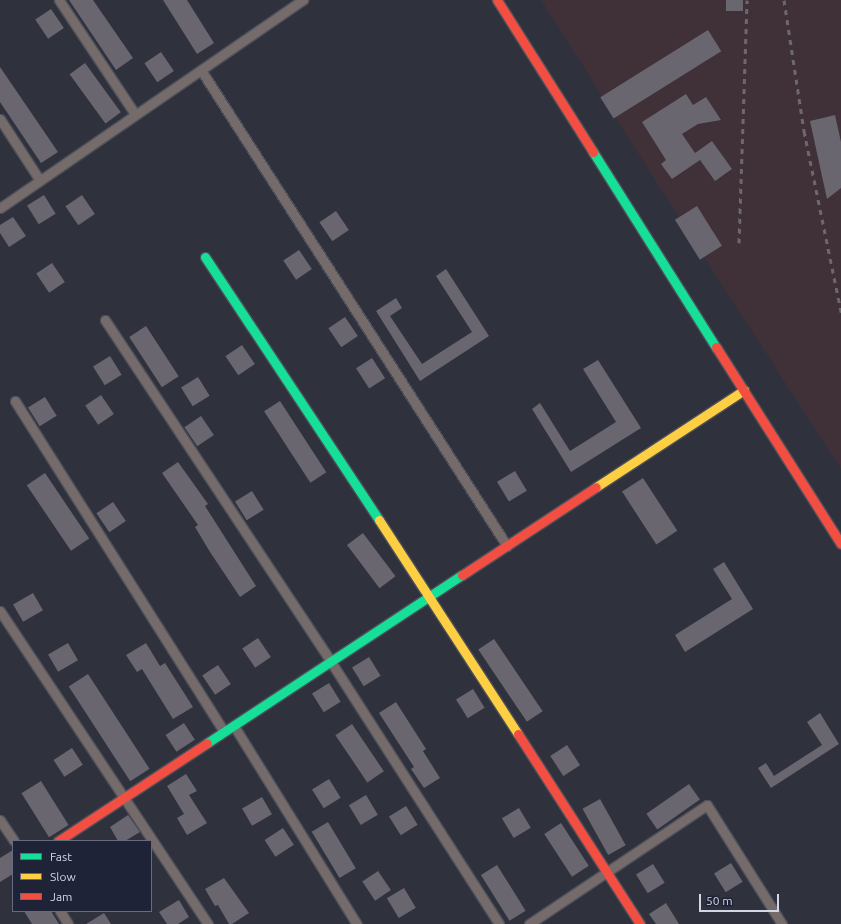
<!DOCTYPE html>
<html>
<head>
<meta charset="utf-8">
<style>
  body { margin:0 }
  #map { position:relative; width:841px; height:924px; overflow:hidden; background:#2f313d; font-family:Ubuntu,sans-serif }
  div>[style] { position:absolute }
  [style*='--x'] { left:calc(var(--x)*1px); top:calc(var(--y)*1px); width:calc(var(--w)*1px); rotate:calc(var(--a)*1deg) }
  .industrial>* { inset:0; background:#403037 }
  .building>* { inset:0; background:#696670; transform-origin:0 0 }
  .roads { filter:drop-shadow(1px 0 #4d505a) drop-shadow(-1px 0 #4d505a) drop-shadow(0 1px #4d505a) drop-shadow(0 -1px #4d505a) }
  .street>* { height:9px; margin:-4.5px; padding:0 4.5px; transform-origin:4.5px; border-radius:4.5px; background:#756b6a }
  .fast>* { height:9px; margin:-4.5px; padding:0 4.5px; transform-origin:4.5px; border-radius:4.5px; background:#16e098 }
  .slow>* { height:9px; margin:-4.5px; padding:0 4.5px; transform-origin:4.5px; border-radius:4.5px; background:#ffcf43 }
  .jam>* { height:9px; margin:-4.5px; padding:0 4.5px; transform-origin:4.5px; border-radius:4.5px; background:#f24e42 }
  .rail>* { height:3px; margin-top:-1.5px; transform-origin:0; background:repeating-linear-gradient(90deg,#6d686d 0 5px,transparent 0 10px) }
  span { translate:-50% -50%; white-space:nowrap; text-align:center; line-height:1.15; -webkit-text-stroke:4px #1f2338; paint-order:stroke }
  .legend { position:absolute; left:12px; top:840px; width:140px; height:72px; box-sizing:border-box; background:#1f2338; border:1px solid #676b7d; margin:0; padding:5px 7px; list-style:none; font-size:12px; color:#d3d6e5 }
  .legend li { display:flex; align-items:center; gap:8px; height:20px }
  .legend b { width:20px; border:1px solid #676b7d }
  .scale { position:absolute; left:699px; top:894px; width:80px; height:18px; box-sizing:border-box; border:2px solid #d3d6e5; border-top:0; padding-left:5px; font-size:12px; line-height:14px; white-space:nowrap; color:#d3d6e5; -webkit-text-stroke:3px #1f2338; paint-order:stroke }
</style>
</head>
<body>
<div id="map">
  <div class="industrial">
    <i style="clip-path:polygon(541px 0,841px 0,841px 469px,718px 279px)"></i>
  </div>
  <div class="building">
    <i style="clip-path:polygon(69px 0,93px 0,133px 58px,116px 70px)"></i>
    <i style="clip-path:polygon(163px 0,187px 0,214px 43px,197px 54px)"></i>
    <i style="left:726px;top:0;width:17px;height:11px"></i>
    <i style="left:51px;top:9px;width:23px;height:19px;rotate:56deg"></i>
    <i style="left:708px;top:30px;width:25px;height:127px;rotate:58deg"></i>
    <i style="left:161px;top:52px;width:23px;height:20px;rotate:56deg"></i>
    <i style="left:85px;top:63px;width:61px;height:19px;rotate:54deg"></i>
    <i style="clip-path:polygon(0 67px,58px 152px,41px 163px,0 102px)"></i>
    <i style="clip-path:polygon(686px 94px,693px 105px,706px 97px,721px 120px,698px 124px,682px 134px,695px 153px,712px 141px,732px 169px,715px 181px,700px 160px,672px 179px,661px 164px,666px 160px,642px 122px)"></i>
    <i style="clip-path:polygon(835px 115px,841px 142px,841px 188px,827px 199px,810px 121px)"></i>
    <i style="left:44px;top:195px;width:22px;height:20px;rotate:58deg"></i>
    <i style="left:82px;top:195px;width:23px;height:20px;rotate:56deg"></i>
    <i style="left:697px;top:206px;width:47px;height:26px;rotate:58deg"></i>
    <i style="left:336px;top:211px;width:23px;height:20px;rotate:56deg"></i>
    <i style="clip-path:polygon(13px 217px,26px 236px,9px 247px,0 233px,0 225px)"></i>
    <i style="left:299px;top:250px;width:23px;height:19px;rotate:56deg"></i>
    <i style="left:52px;top:263px;width:23px;height:19px;rotate:56deg"></i>
    <i style="clip-path:polygon(446px 269px,489px 336px,420px 381px,376px 311px,396px 298px,402px 308px,390px 316px,422px 364px,472px 332px,436px 276px)"></i>
    <i style="left:345px;top:317px;width:23px;height:20px;rotate:56deg"></i>
    <i style="left:146px;top:326px;width:60px;height:20px;rotate:57deg"></i>
    <i style="left:242px;top:345px;width:23px;height:20px;rotate:56deg"></i>
    <i style="left:110px;top:356px;width:22px;height:20px;rotate:58deg"></i>
    <i style="left:372px;top:358px;width:24px;height:19px;rotate:57deg"></i>
    <i style="clip-path:polygon(598px 360px,641px 428px,571px 472px,532px 409px,540px 403px,570px 451px,616px 422px,583px 369px)"></i>
    <i style="left:198px;top:377px;width:22px;height:20px;rotate:58deg"></i>
    <i style="left:101px;top:395px;width:23px;height:19px;rotate:56deg"></i>
    <i style="left:45px;top:397px;width:22px;height:20px;rotate:58deg"></i>
    <i style="left:280px;top:401px;width:85px;height:19px;rotate:57deg"></i>
    <i style="left:201px;top:416px;width:23px;height:20px;rotate:56deg"></i>
    <i style="clip-path:polygon(178px 462px,208px 504px,205px 506px,256px 586px,240px 597px,210px 552px,195px 527px,198px 525px,162px 473px)"></i>
    <i style="left:515px;top:471px;width:23px;height:21px;rotate:59deg"></i>
    <i style="left:45px;top:473px;width:79px;height:22px;rotate:56deg"></i>
    <i style="left:643px;top:478px;width:63px;height:25px;rotate:57deg"></i>
    <i style="left:252px;top:491px;width:22px;height:20px;rotate:58deg"></i>
    <i style="left:113px;top:502px;width:23px;height:20px;rotate:56deg"></i>
    <i style="left:363px;top:533px;width:54px;height:20px;rotate:53deg"></i>
    <i style="clip-path:polygon(724px 562px,753px 609px,685px 652px,675px 635px,732px 599px,713px 569px)"></i>
    <i style="left:33px;top:593px;width:20px;height:23px;rotate:60deg"></i>
    <i style="left:258px;top:638px;width:23px;height:19px;rotate:56deg"></i>
    <i style="left:494px;top:639px;width:87px;height:19px;rotate:56deg"></i>
    <i style="left:68px;top:643px;width:20px;height:23px;rotate:60deg"></i>
    <i style="clip-path:polygon(146px 643px,160px 666px,165px 663px,193px 707px,173px 719px,142px 669px,137px 672px,126px 655px)"></i>
    <i style="left:369px;top:657px;width:22px;height:20px;rotate:58deg"></i>
    <i style="left:218px;top:665px;width:23px;height:19px;rotate:56deg"></i>
    <i style="left:88px;top:674px;width:113px;height:23px;rotate:57deg"></i>
    <i style="left:329px;top:683px;width:22px;height:20px;rotate:58deg"></i>
    <i style="left:473px;top:689px;width:22px;height:20px;rotate:58deg"></i>
    <i style="clip-path:polygon(396px 702px,426px 749px,423px 751px,440px 778px,424px 788px,411px 769px,414px 767px,379px 713px)"></i>
    <i style="clip-path:polygon(820px 713px,839px 744px,771px 788px,758px 768px,766px 763px,774px 776px,822px 745px,807px 722px)"></i>
    <i style="left:184px;top:723px;width:20px;height:22px;rotate:57deg"></i>
    <i style="left:352px;top:724px;width:57px;height:20px;rotate:56deg"></i>
    <i style="left:567px;top:745px;width:24px;height:20px;rotate:57deg"></i>
    <i style="left:72px;top:748px;width:20px;height:22px;rotate:57deg"></i>
    <i style="clip-path:polygon(186px 774px,197px 791px,189px 795px,207px 823px,187px 835px,177px 818px,184px 814px,167px 786px)"></i>
    <i style="left:329px;top:779px;width:22px;height:20px;rotate:58deg"></i>
    <i style="left:41px;top:781px;width:52px;height:23px;rotate:58deg"></i>
    <i style="left:689px;top:784px;width:19px;height:52px;rotate:55deg"></i>
    <i style="left:366px;top:795px;width:23px;height:20px;rotate:59deg"></i>
    <i style="left:262px;top:797px;width:20px;height:23px;rotate:60deg"></i>
    <i style="left:600px;top:799px;width:53px;height:20px;rotate:61deg"></i>
    <i style="left:406px;top:806px;width:22px;height:20px;rotate:58deg"></i>
    <i style="left:519px;top:808px;width:23px;height:20px;rotate:59deg"></i>
    <i style="clip-path:polygon(128px 815px,140px 832px,125px 841px,118px 841px,110px 827px)"></i>
    <i style="left:328px;top:822px;width:54px;height:19px;rotate:59deg"></i>
    <i style="left:561px;top:823px;width:51px;height:20px;rotate:57deg"></i>
    <i style="left:283px;top:828px;width:20px;height:22px;rotate:57deg"></i>
    <i style="clip-path:polygon(13px 850px,13px 874px,0 882px,0 858px)"></i>
    <i style="left:731px;top:863px;width:22px;height:20px;rotate:58deg"></i>
    <i style="left:653px;top:864px;width:22px;height:20px;rotate:58deg"></i>
    <i style="left:497px;top:865px;width:54px;height:19px;rotate:58deg"></i>
    <i style="left:378px;top:871px;width:23px;height:19px;rotate:56deg"></i>
    <i style="clip-path:polygon(224px 878px,249px 913px,232px 924px,229px 924px,218px 905px,215px 906px,205px 889px)"></i>
    <i style="left:404px;top:888px;width:23px;height:20px;rotate:59deg"></i>
    <i style="clip-path:polygon(179px 900px,189px 917px,178px 924px,167px 924px,159px 912px)"></i>
    <i style="clip-path:polygon(666px 903px,679px 924px,656px 924px,649px 914px)"></i>
    <i style="clip-path:polygon(24px 911px,51px 911px,59px 924px,32px 924px)"></i>
    <i style="clip-path:polygon(104px 913px,111px 924px,86px 924px)"></i>
  </div>
  <div class="roads">
    <div class="street">
      <i style="--x:59;--y:0;--w:137;--a:56.3"></i>
      <i style="--x:201;--y:70;--w:566;--a:57.26"></i>
      <i style="--x:0;--y:119;--w:72;--a:57"></i>
      <i style="--x:0;--y:208;--w:368;--a:-34.5"></i>
      <i style="--x:105;--y:320;--w:410;--a:56.5"></i>
      <i style="--x:331;--y:662;--w:311;--a:57.3"></i>
      <i style="--x:15;--y:401;--w:391;--a:57.7"></i>
      <i style="--x:0;--y:611;--w:376;--a:56.4"></i>
      <i style="--x:234;--y:726;--w:233;--a:58.2"></i>
      <i style="--x:0;--y:820;--w:25;--a:56"></i>
      <i style="--x:60;--y:911;--w:15;--a:58"></i>
      <i style="--x:529;--y:924;--w:214;--a:-33.8"></i>
      <i style="--x:707;--y:805;--w:141;--a:57.8"></i>
    </div>
    <div class="fast">
      <i style="--x:593;--y:152;--w:231;--a:57.8"></i>
      <i style="--x:205;--y:257;--w:315;--a:56.5"></i>
      <i style="--x:207;--y:743;--w:305;--a:-33.4"></i>
    </div>
    <div class="slow">
      <i style="--x:596;--y:487;--w:177;--a:-33.2"></i>
      <i style="--x:379;--y:520;--w:255;--a:57"></i>
    </div>
    <div class="jam">
      <i style="--x:497;--y:0;--w:180;--a:57.7"></i>
      <i style="--x:716;--y:347;--w:233;--a:57.6"></i>
      <i style="--x:462;--y:575;--w:160;--a:-33.3"></i>
      <i style="--x:518;--y:734;--w:226;--a:57.3"></i>
      <i style="--x:58;--y:841;--w:178;--a:-33.3"></i>
    </div>
  </div>
  <div class="rail">
    <i style="--x:784;--y:0;--w:133;--a:81.3"></i>
    <i style="--x:804;--y:131;--w:185;--a:78.4"></i>
    <i style="--x:739;--y:243;--w:243;--a:-88.1"></i>
  </div>
  <ul class="legend">
  <li><b style="height:5px;background:#16e098"></b>Fast</li>
  <li><b style="height:5px;background:#ffcf43"></b>Slow</li>
  <li><b style="height:5px;background:#f24e42"></b>Jam</li>
  </ul>
  <div class="scale">50 m</div>
</div>
</body>
</html>
